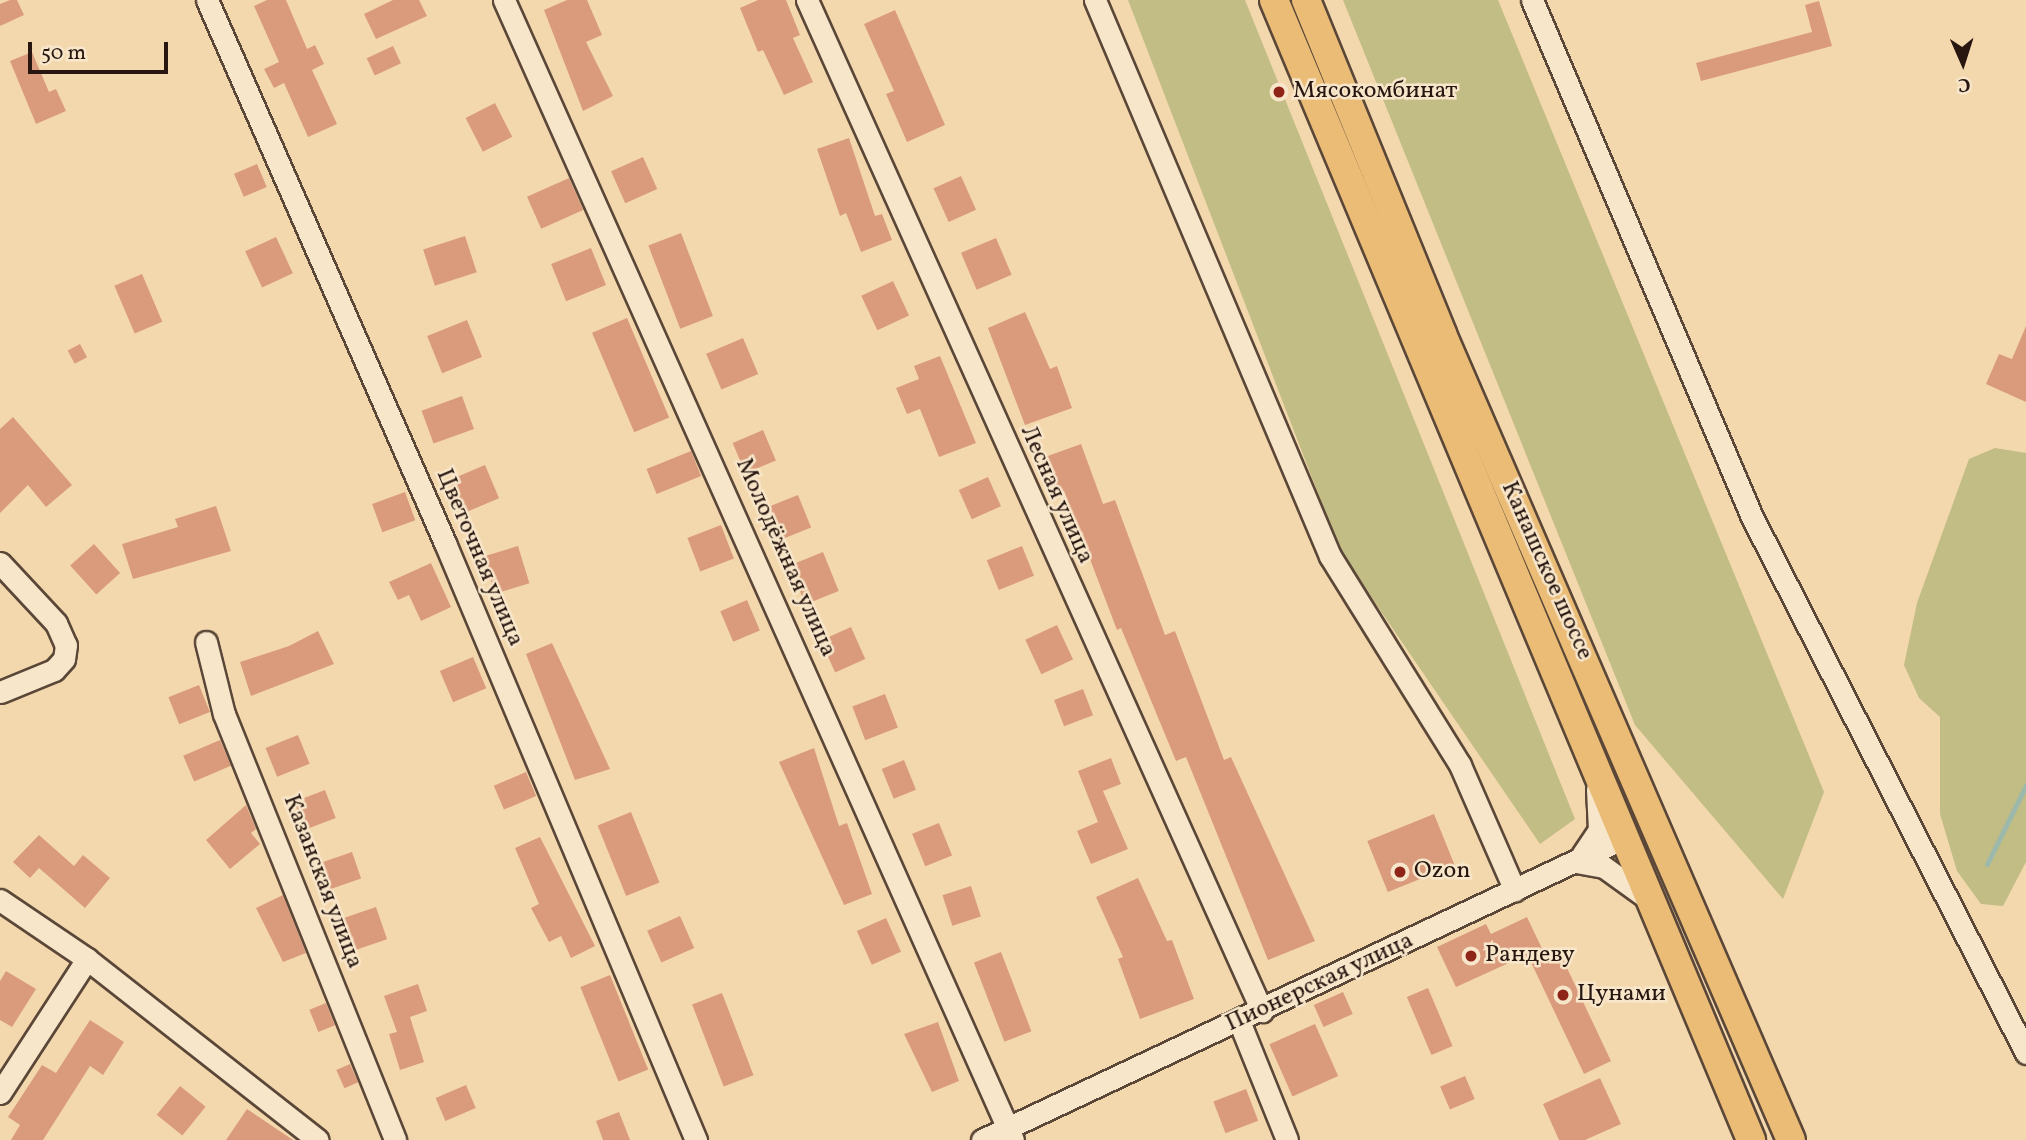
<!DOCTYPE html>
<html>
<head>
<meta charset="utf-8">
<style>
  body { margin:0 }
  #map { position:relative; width:2026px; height:1140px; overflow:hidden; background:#f4d8ad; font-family:Vollkorn,serif }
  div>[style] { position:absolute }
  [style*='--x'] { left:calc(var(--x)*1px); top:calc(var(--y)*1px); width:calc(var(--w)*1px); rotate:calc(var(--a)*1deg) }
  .green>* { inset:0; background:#c2bc85 }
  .stream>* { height:5px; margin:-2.5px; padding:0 2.5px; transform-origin:2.5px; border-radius:2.5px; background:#9cb9ac }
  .building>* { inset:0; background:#da9b7d; transform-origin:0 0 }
  .roads { filter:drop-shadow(2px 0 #5b4738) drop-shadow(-2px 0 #5b4738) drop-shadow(0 2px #5b4738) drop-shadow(0 -2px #5b4738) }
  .minor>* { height:21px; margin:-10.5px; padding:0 10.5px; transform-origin:10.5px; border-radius:10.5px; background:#f8e6ca }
  .major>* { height:28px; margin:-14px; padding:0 14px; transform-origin:14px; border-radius:14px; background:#eabc76 }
  .dots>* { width:19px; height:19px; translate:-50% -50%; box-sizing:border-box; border:4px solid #f8e6ca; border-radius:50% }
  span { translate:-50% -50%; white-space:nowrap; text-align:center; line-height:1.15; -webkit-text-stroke:5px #f8e6ca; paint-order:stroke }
  .poi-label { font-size:24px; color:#281711 }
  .left { translate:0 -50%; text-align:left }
  .street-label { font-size:24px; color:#281711 }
  .north { position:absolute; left:1928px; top:28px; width:70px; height:70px; -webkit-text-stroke:5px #f8e6ca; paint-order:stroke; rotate:177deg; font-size:19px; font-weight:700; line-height:28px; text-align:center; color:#281711 }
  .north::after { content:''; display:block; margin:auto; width:24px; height:32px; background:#281711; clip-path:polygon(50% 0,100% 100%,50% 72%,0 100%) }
  .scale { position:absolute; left:28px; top:42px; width:140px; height:32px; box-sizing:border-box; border:4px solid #281711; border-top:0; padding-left:9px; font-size:21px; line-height:24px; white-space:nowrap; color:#281711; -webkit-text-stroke:5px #f8e6ca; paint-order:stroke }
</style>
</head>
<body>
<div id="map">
  <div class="green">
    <i style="clip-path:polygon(1128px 0,1245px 0,1575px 819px,1540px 844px,1341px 553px)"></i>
    <i style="clip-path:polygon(1343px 0,1498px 0,1824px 792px,1783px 899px,1635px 725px)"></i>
    <i style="clip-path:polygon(1995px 448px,2026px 453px,2026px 862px,2003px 906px,1981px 904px,1957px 871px,1940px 814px,1940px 717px,1919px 698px,1904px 665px,1917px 603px,1969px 459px)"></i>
  </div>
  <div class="stream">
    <i style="--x:1987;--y:864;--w:88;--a:-63.7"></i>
  </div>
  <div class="building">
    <i style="clip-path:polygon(10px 0,17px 0,24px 15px,0 26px,0 4px)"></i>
    <i style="clip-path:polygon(267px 0,286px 0,307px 49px,315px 45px,324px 64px,312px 70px,337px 124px,308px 137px,284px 83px,274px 88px,264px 69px,279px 62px,254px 6px)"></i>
    <i style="clip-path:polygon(393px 0,419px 0,427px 16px,376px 39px,364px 14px)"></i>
    <i style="clip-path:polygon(567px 0,587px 0,602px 35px,586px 42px,613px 96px,583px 111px,544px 10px)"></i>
    <i style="clip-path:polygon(758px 0,786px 0,800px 35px,793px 38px,813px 82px,784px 95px,763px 50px,758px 52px,740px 8px)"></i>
    <i style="clip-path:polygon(1819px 1px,1832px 46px,1701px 81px,1696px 63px,1812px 32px,1805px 5px)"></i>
    <i style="clip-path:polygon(895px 10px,945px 125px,907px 142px,886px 94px,894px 91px,864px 24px)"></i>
    <i style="left:393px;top:46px;width:19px;height:29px;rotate:65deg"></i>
    <i style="clip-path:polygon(32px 52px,49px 92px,56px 89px,66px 111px,36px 124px,10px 61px)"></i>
    <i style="left:495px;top:103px;width:38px;height:33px;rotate:63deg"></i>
    <i style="clip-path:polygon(849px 138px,875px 216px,882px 214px,892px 240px,861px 252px,846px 213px,840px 216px,817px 149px)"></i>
    <i style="left:643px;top:157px;width:35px;height:35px;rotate:66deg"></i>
    <i style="left:257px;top:164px;width:25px;height:25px;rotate:67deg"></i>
    <i style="left:961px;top:176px;width:37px;height:30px;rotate:66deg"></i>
    <i style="left:569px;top:178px;width:35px;height:46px;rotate:66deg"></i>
    <i style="left:681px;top:233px;width:89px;height:35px;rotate:69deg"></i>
    <i style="left:465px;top:236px;width:38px;height:44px;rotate:72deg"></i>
    <i style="left:276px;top:237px;width:40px;height:34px;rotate:65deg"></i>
    <i style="left:996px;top:238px;width:40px;height:38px;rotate:67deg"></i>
    <i style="left:591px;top:248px;width:40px;height:43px;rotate:68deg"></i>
    <i style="left:142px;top:274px;width:52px;height:30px;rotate:67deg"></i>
    <i style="left:893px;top:281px;width:38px;height:35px;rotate:65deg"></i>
    <i style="clip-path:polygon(1025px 312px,1050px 369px,1057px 366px,1072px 408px,1025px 425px,988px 328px)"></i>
    <i style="left:627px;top:318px;width:108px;height:38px;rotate:67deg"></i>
    <i style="left:467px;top:320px;width:40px;height:43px;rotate:68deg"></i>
    <i style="clip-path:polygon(2026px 326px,2026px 402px,1986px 384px,1999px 354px,2012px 359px)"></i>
    <i style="left:743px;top:338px;width:39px;height:40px;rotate:67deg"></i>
    <i style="left:80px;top:344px;width:15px;height:14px;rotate:62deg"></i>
    <i style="clip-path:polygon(940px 356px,976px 443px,939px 457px,920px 409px,907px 414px,896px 388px,919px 379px,914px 366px)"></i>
    <i style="left:462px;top:396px;width:35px;height:43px;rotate:70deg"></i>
    <i style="clip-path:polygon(13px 417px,72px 485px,46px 507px,28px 485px,0 513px,0 429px)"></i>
    <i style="left:763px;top:430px;width:33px;height:33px;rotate:67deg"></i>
    <i style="clip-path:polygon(1081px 444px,1103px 504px,1115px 500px,1165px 635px,1175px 631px,1224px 760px,1231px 757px,1315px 941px,1268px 960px,1186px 757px,1176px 761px,1121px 628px,1117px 630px,1064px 491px,1058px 494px,1045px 457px)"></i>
    <i style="left:691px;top:451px;width:27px;height:48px;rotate:68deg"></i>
    <i style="left:485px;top:465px;width:36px;height:39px;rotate:67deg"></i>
    <i style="left:988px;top:477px;width:32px;height:32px;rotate:66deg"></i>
    <i style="left:405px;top:492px;width:30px;height:35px;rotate:70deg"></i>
    <i style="left:798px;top:495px;width:35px;height:31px;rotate:68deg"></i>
    <i style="clip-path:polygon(216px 506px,231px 551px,133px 579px,122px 544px,178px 527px,175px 519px)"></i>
    <i style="left:721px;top:525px;width:36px;height:36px;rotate:69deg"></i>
    <i style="left:94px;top:544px;width:39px;height:32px;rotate:48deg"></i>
    <i style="left:518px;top:546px;width:39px;height:36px;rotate:73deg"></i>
    <i style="left:1022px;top:546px;width:32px;height:38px;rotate:68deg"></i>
    <i style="left:823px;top:552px;width:42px;height:36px;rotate:68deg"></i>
    <i style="clip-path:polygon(431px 563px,451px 607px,421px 621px,409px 595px,398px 600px,389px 582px)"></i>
    <i style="left:747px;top:600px;width:33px;height:29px;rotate:67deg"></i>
    <i style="left:1057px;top:625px;width:38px;height:35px;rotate:65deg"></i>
    <i style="left:851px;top:627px;width:35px;height:33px;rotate:66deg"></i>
    <i style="clip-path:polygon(318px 631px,334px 664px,251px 696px,240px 662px,289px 646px)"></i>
    <i style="clip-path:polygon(552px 643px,610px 769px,575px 780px,526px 654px)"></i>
    <i style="left:473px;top:657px;width:34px;height:36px;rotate:67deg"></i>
    <i style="left:199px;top:685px;width:29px;height:33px;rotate:68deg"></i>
    <i style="left:1083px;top:689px;width:28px;height:31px;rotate:69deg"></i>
    <i style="left:885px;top:694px;width:36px;height:35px;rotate:69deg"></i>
    <i style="left:298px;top:735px;width:31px;height:35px;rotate:68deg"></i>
    <i style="left:220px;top:740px;width:28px;height:40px;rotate:67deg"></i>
    <i style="clip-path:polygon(814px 748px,839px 826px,847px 823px,872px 894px,844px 905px,779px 762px)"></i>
    <i style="clip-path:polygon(1111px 758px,1121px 784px,1103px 791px,1128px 849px,1091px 864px,1077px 831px,1098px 822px,1078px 771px)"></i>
    <i style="left:904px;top:760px;width:32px;height:24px;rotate:68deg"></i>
    <i style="left:526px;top:772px;width:26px;height:35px;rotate:67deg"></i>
    <i style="left:325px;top:790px;width:30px;height:33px;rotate:69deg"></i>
    <i style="clip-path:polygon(246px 805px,256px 829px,251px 833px,260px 844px,230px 869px,206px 840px)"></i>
    <i style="left:631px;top:812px;width:76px;height:36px;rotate:68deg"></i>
    <i style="left:1434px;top:814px;width:55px;height:72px;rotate:68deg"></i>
    <i style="left:939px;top:823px;width:35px;height:29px;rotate:68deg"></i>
    <i style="clip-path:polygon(39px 835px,74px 866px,83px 855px,110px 878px,85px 908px,39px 868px,30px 878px,13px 862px)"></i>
    <i style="clip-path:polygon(540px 837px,595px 946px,571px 958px,561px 936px,549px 942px,531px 908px,539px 904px,515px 848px)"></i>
    <i style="left:352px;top:852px;width:28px;height:33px;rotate:71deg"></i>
    <i style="clip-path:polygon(1138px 878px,1167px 941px,1172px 940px,1194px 999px,1140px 1019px,1118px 959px,1123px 957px,1096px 897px)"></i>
    <i style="left:971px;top:886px;width:32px;height:30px;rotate:72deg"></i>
    <i style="clip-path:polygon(283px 895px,306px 953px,283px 962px,256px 908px)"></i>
    <i style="left:376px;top:907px;width:34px;height:38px;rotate:71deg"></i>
    <i style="left:680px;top:916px;width:35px;height:36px;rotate:66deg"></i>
    <i style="clip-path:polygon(1527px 917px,1546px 957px,1559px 951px,1611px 1061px,1584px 1074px,1529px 958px,1522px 957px,1456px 987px,1437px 947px,1486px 924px,1491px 934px)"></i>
    <i style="left:886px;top:918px;width:37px;height:32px;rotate:66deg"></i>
    <i style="left:1001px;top:952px;width:85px;height:29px;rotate:69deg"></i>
    <i style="clip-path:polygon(6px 971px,36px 989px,12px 1027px,0 1020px,0 981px)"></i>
    <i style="left:610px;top:975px;width:102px;height:32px;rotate:68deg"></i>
    <i style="clip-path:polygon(418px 984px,427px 1011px,410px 1017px,424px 1062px,400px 1070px,389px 1034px,397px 1032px,384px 996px)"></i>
    <i style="left:1428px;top:988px;width:63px;height:23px;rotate:67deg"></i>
    <i style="left:1343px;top:992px;width:24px;height:32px;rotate:66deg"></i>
    <i style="left:722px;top:993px;width:88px;height:32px;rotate:69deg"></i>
    <i style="left:326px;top:1003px;width:24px;height:18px;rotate:68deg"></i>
    <i style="clip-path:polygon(90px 1020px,124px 1042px,103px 1075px,90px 1066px,43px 1140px,11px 1140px,20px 1125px,8px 1117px,42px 1065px,56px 1073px)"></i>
    <i style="clip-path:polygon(938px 1022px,959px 1081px,932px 1092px,904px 1034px)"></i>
    <i style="left:1315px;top:1024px;width:57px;height:50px;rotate:66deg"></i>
    <i style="left:350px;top:1064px;width:20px;height:15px;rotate:66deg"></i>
    <i style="left:1465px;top:1076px;width:25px;height:27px;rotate:67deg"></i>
    <i style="clip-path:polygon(1600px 1078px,1621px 1124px,1585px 1140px,1559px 1140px,1543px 1104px)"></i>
    <i style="left:466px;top:1085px;width:25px;height:33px;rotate:67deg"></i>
    <i style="left:180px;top:1086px;width:33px;height:37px;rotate:39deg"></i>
    <i style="left:1246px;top:1089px;width:34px;height:35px;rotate:69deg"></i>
    <i style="clip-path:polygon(247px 1109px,293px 1140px,226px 1140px)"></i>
    <i style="clip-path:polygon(619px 1112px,630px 1140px,603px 1140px,596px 1121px)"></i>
  </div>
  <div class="roads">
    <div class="minor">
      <i style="--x:207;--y:0;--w:593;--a:66.33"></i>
      <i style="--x:445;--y:543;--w:648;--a:67.2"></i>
      <i style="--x:504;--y:0;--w:1248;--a:65.94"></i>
      <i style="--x:807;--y:0;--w:1109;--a:65.77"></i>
      <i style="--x:1095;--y:0;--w:604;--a:67.09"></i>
      <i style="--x:1330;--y:556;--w:246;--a:58.1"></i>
      <i style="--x:1460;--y:765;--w:137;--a:66.4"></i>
      <i style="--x:1532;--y:0;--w:562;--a:66.95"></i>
      <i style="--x:1752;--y:517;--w:602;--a:62.92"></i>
      <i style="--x:0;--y:563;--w:82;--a:47"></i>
      <i style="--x:56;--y:623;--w:24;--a:66"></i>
      <i style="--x:66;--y:645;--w:14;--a:98"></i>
      <i style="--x:64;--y:659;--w:15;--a:132"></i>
      <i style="--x:54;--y:670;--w:58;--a:157.8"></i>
      <i style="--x:206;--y:642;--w:74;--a:76"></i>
      <i style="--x:224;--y:714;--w:459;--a:68.1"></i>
      <i style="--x:1582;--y:855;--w:30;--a:-56"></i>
      <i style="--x:1599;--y:830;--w:41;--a:-92.8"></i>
      <i style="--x:1576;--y:862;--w:28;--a:10"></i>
      <i style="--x:1604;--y:867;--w:53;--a:35.8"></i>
      <i style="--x:0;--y:900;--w:105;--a:34.1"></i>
      <i style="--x:87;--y:959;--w:293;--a:38.1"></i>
      <i style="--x:1239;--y:1021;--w:128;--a:68"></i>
      <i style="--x:0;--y:1093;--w:160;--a:-57"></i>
      <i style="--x:982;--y:1140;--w:712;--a:-25.2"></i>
    </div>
    <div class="major">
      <i style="--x:1274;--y:0;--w:1236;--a:67.29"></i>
      <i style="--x:1306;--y:0;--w:361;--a:67.8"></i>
      <i style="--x:1442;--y:334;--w:878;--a:66.59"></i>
    </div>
  </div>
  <div class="dots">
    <i style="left:1279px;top:92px;background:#8f2418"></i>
    <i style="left:1400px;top:872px;background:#8f2418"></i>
    <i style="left:1471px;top:956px;background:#8f2418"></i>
    <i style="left:1563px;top:995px;background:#8f2418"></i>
  </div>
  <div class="poi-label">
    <span class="left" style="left:1293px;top:92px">Мясокомбинат</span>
    <span class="left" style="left:1414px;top:872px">Ozon</span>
    <span class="left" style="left:1485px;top:956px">Рандеву</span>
    <span class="left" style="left:1577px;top:995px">Цунами</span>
  </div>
  <div class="street-label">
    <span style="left:1056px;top:495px;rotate:66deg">Лесная улица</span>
    <span style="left:479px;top:558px;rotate:67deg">Цветочная улица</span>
    <span style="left:785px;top:558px;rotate:66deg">Молодёжная улица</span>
    <span style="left:1546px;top:571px;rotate:66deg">Канашское шоссе</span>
    <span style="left:322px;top:882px;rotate:69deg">Казанская улица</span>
    <span style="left:1320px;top:983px;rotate:-25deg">Пионерская улица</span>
  </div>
  <div class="north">С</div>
  <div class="scale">50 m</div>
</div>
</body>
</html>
